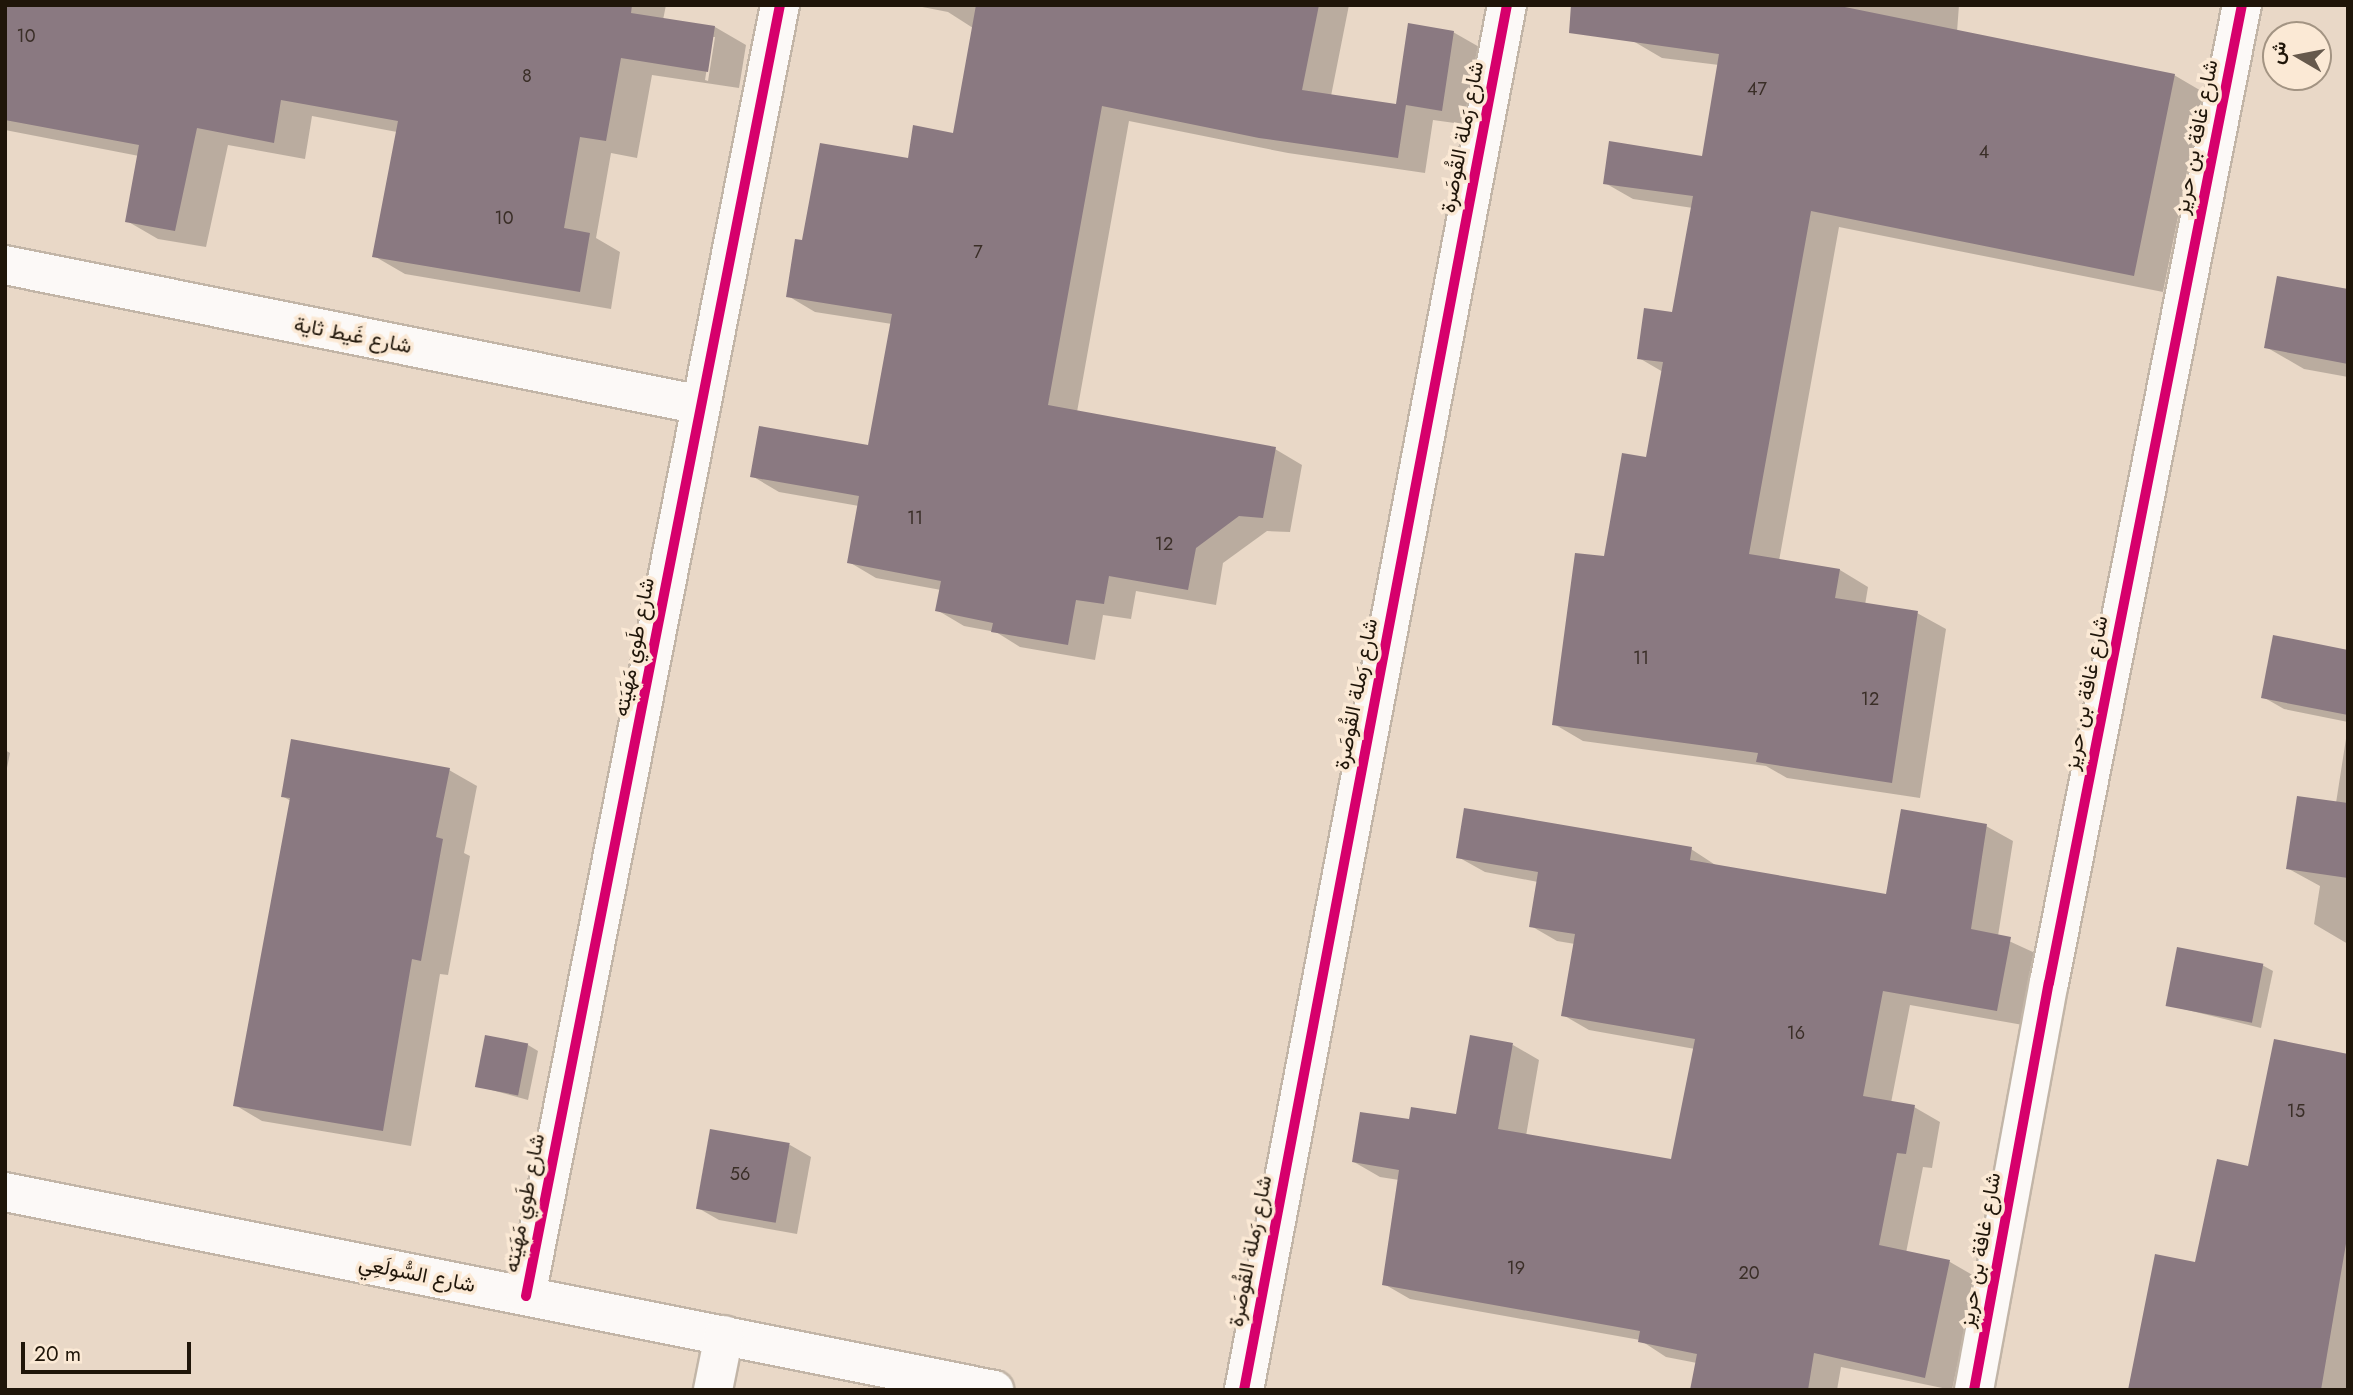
<!DOCTYPE html>
<html>
<head>
<meta charset="utf-8">
<style>
  body { margin:0 }
  #map { position:relative; width:2353px; height:1395px; overflow:hidden; background:#e9d8c7; font-family:Jost,Vazirmatn,sans-serif }
  div>[style] { position:absolute }
  [style*='--x'] { left:calc(var(--x)*1px); top:calc(var(--y)*1px); width:calc(var(--w)*1px); rotate:calc(var(--a)*1deg) }
  .shadow>* { inset:0; background:#0003 }
  .building>* { inset:0; background:#8a7981; transform-origin:0 0 }
  .roads { filter:drop-shadow(2px 0 #c2b5a7) drop-shadow(-2px 0 #c2b5a7) drop-shadow(0 2px #c2b5a7) drop-shadow(0 -2px #c2b5a7) }
  .minor>* { height:38px; margin:-19px; padding:0 19px; transform-origin:19px; border-radius:19px; background:#fcf9f7 }
  .cycleway>* { height:10px; margin:-5px; padding:0 5px; transform-origin:5px; border-radius:5px; background:#d6006c }
  span { translate:-50% -50%; white-space:nowrap; text-align:center; line-height:1.15; -webkit-text-stroke:7px #fbe9d5; paint-order:stroke }
  .number-label { font-size:18px; color:#3a2e27 }
  .number-label span { -webkit-text-stroke-width:0 }
  .street-label { font-size:21px; color:#1f1509 }
  .frame { position:absolute; inset:0; border:7px solid #1f1509; pointer-events:none }
  .north { position:absolute; left:2262px; top:21px; width:70px; height:70px; box-sizing:border-box; background:#fbe9d5; border:2px solid #a39483; border-radius:50%; rotate:280deg; font-size:19px; font-weight:700; line-height:28px; text-align:center; color:#1f1509 }
  .north::after { content:''; display:block; margin:auto; width:24px; height:32px; background:#66594c; clip-path:polygon(50% 0,100% 100%,50% 72%,0 100%) }
  .scale { position:absolute; left:21px; top:1342px; width:170px; height:32px; box-sizing:border-box; border:4px solid #1f1509; border-top:0; padding-left:9px; font-size:21px; line-height:24px; white-space:nowrap; color:#1f1509; -webkit-text-stroke:5px #fbe9d5; paint-order:stroke }
</style>
</head>
<body>
<div id="map">
  <div class="shadow">
    <i style="clip-path:polygon(evenodd,5px 5px,666px 5px,663px 20px,715px 27px,746px 45px,739px 88px,652px 75px,637px 158px,611px 153px,596px 238px,620px 252px,611px 309px,405px 274px,374px 256px,397px 132px,312px 116px,305px 159px,228px 145px,206px 247px,158px 239px,127px 221px,139px 156px,5px 130px,5px 5px,712px 37px,715px 37px,708px 81px,705px 80px,712px 37px)"></i>
    <i style="clip-path:polygon(912px 5px,1349px 5px,1331px 96px,1398px 106px,1453px 32px,1481px 48px,1469px 125px,1433px 120px,1425px 173px,1288px 153px,1129px 121px,1077px 412px,1275px 449px,1302px 465px,1290px 532px,1267px 531px,1223px 563px,1216px 605px,1136px 591px,1131px 619px,1103px 615px,1095px 660px,1020px 647px,996px 632px,964px 626px,937px 610px,941px 590px,876px 578px,849px 562px,859px 506px,779px 492px,752px 476px,869px 447px,892px 324px,815px 312px,788px 296px,804px 243px,909px 160px,955px 135px,973px 28px,948px 12px)"></i>
    <i style="clip-path:polygon(1728px 5px,1959px 5px,1957px 32px,2174px 75px,2203px 92px,2163px 292px,1839px 227px,1779px 561px,1840px 570px,1868px 587px,1865px 605px,1917px 613px,1946px 629px,1920px 798px,1787px 778px,1766px 766px,1583px 741px,1554px 724px,1605px 558px,1647px 460px,1663px 372px,1639px 358px,1674px 314px,1693px 208px,1633px 199px,1605px 183px,1704px 158px,1719px 65px,1662px 58px,1633px 41px)"></i>
    <i style="clip-path:polygon(2348px 291px,2348px 377px,2304px 369px,2266px 347px)"></i>
    <i style="clip-path:polygon(2348px 652px,2348px 722px,2284px 709px,2263px 697px)"></i>
    <i style="clip-path:polygon(2348px 726px,2348px 944px,2314px 924px,2320px 886px,2287px 868px,2336px 803px)"></i>
    <i style="clip-path:polygon(5px 750px,10px 753px,5px 778px)"></i>
    <i style="clip-path:polygon(449px 770px,477px 786px,464px 853px,470px 856px,448px 975px,440px 974px,411px 1146px,262px 1121px,235px 1105px,291px 801px,282px 796px)"></i>
    <i style="clip-path:polygon(1986px 826px,2013px 841px,1998px 936px,2037px 954px,2023px 1025px,1910px 1005px,1891px 1103px,1914px 1107px,1940px 1122px,1932px 1168px,1923px 1167px,1906px 1253px,1950px 1262px,1976px 1277px,1952px 1390px,1841px 1367px,1837px 1390px,1692px 1390px,1697px 1363px,1666px 1357px,1640px 1340px,1410px 1299px,1384px 1284px,1399px 1180px,1380px 1177px,1354px 1162px,1411px 1121px,1457px 1116px,1513px 1045px,1539px 1060px,1526px 1136px,1673px 1161px,1695px 1049px,1589px 1030px,1563px 1015px,1575px 944px,1557px 941px,1531px 926px,1538px 882px,1485px 872px,1458px 857px,1691px 849px,1717px 866px,1887px 896px)"></i>
    <i style="clip-path:polygon(2262px 965px,2273px 971px,2261px 1028px,2167px 1005px)"></i>
    <i style="clip-path:polygon(528px 1045px,538px 1051px,528px 1100px,477px 1086px)"></i>
    <i style="clip-path:polygon(2348px 1056px,2348px 1390px,2129px 1390px,2249px 1168px)"></i>
    <i style="clip-path:polygon(790px 1145px,811px 1157px,797px 1234px,719px 1220px,698px 1208px)"></i>
  </div>
  <div class="building">
    <i style="clip-path:polygon(5px 5px,632px 5px,631px 13px,715px 26px,708px 72px,621px 58px,606px 141px,580px 137px,564px 228px,590px 233px,580px 292px,372px 257px,398px 121px,281px 100px,274px 143px,197px 128px,175px 231px,125px 222px,139px 145px,5px 120px)"></i>
    <i style="clip-path:polygon(976px 5px,1319px 5px,1302px 90px,1396px 104px,1408px 23px,1454px 31px,1442px 111px,1406px 105px,1398px 158px,1259px 138px,1102px 106px,1048px 405px,1276px 447px,1263px 518px,1239px 516px,1196px 548px,1188px 590px,1109px 576px,1104px 604px,1076px 600px,1068px 645px,991px 632px,993px 623px,935px 611px,941px 581px,847px 563px,859px 496px,750px 477px,759px 426px,868px 445px,892px 314px,786px 297px,795px 239px,802px 240px,820px 143px,908px 158px,913px 125px,953px 133px)"></i>
    <i style="clip-path:polygon(1571px 5px,1835px 5px,2175px 74px,2134px 276px,1811px 211px,1749px 554px,1840px 569px,1835px 598px,1918px 611px,1892px 783px,1756px 762px,1758px 753px,1552px 725px,1575px 553px,1604px 556px,1622px 453px,1646px 457px,1663px 362px,1637px 359px,1644px 308px,1672px 312px,1693px 196px,1603px 184px,1609px 141px,1702px 156px,1719px 54px,1569px 33px)"></i>
    <i style="clip-path:polygon(2277px 276px,2348px 289px,2348px 364px,2264px 348px)"></i>
    <i style="clip-path:polygon(2273px 635px,2348px 650px,2348px 715px,2261px 698px)"></i>
    <i style="clip-path:polygon(291px 739px,450px 768px,436px 837px,443px 839px,421px 961px,412px 959px,383px 1131px,233px 1106px,290px 798px,281px 797px)"></i>
    <i style="clip-path:polygon(2297px 796px,2348px 803px,2348px 878px,2286px 869px)"></i>
    <i style="clip-path:polygon(1464px 808px,1692px 847px,1690px 860px,1886px 894px,1901px 809px,1987px 824px,1971px 929px,2011px 937px,1997px 1011px,1883px 991px,1863px 1096px,1915px 1105px,1906px 1154px,1897px 1153px,1879px 1245px,1950px 1260px,1925px 1378px,1814px 1353px,1808px 1390px,1690px 1390px,1697px 1354px,1638px 1342px,1640px 1331px,1382px 1285px,1399px 1170px,1352px 1162px,1360px 1112px,1409px 1119px,1411px 1107px,1456px 1114px,1470px 1035px,1513px 1043px,1498px 1129px,1671px 1159px,1695px 1039px,1561px 1016px,1575px 934px,1529px 927px,1538px 872px,1456px 858px)"></i>
    <i style="left:2177px;top:947px;width:88px;height:60px;rotate:11deg"></i>
    <i style="left:485px;top:1035px;width:44px;height:53px;rotate:11deg"></i>
    <i style="clip-path:polygon(2274px 1039px,2348px 1054px,2348px 1232px,2321px 1390px,2128px 1390px,2155px 1254px,2195px 1262px,2217px 1159px,2248px 1166px)"></i>
    <i style="left:710px;top:1129px;width:81px;height:81px;rotate:10deg"></i>
  </div>
  <div class="roads">
    <div class="minor">
      <i style="--x:5;--y:265;--w:710;--a:11.37"></i>
      <i style="--x:5;--y:1192;--w:1009;--a:11.32"></i>
      <i style="--x:526;--y:1296;--w:1316;--a:-78.87"></i>
      <i style="--x:713;--y:1390;--w:56;--a:-78.7"></i>
      <i style="--x:1244;--y:1390;--w:1410;--a:-79.25"></i>
      <i style="--x:1974;--y:1390;--w:414;--a:-79.6"></i>
      <i style="--x:2049;--y:983;--w:997;--a:-78.84"></i>
    </div>
  </div>
  <div class="cycleway">
    <i style="--x:526;--y:1296;--w:1316;--a:-78.87"></i>
    <i style="--x:1244;--y:1390;--w:1410;--a:-79.25"></i>
    <i style="--x:1974;--y:1390;--w:414;--a:-79.6"></i>
    <i style="--x:2049;--y:983;--w:997;--a:-78.84"></i>
  </div>
  <div class="number-label">
    <span style="left:26px;top:36px">10</span>
    <span style="left:527px;top:76px">8</span>
    <span style="left:1757px;top:89px">47</span>
    <span style="left:1984px;top:152px">4</span>
    <span style="left:504px;top:218px">10</span>
    <span style="left:978px;top:252px">7</span>
    <span style="left:915px;top:518px">11</span>
    <span style="left:1164px;top:544px">12</span>
    <span style="left:1641px;top:658px">11</span>
    <span style="left:1870px;top:699px">12</span>
    <span style="left:1796px;top:1033px">16</span>
    <span style="left:2296px;top:1111px">15</span>
    <span style="left:740px;top:1174px">56</span>
    <span style="left:1516px;top:1268px">19</span>
    <span style="left:1749px;top:1273px">20</span>
  </div>
  <div class="street-label">
    <span style="left:1462px;top:137px;rotate:-79deg">شارع رَملة القُوصَرة</span>
    <span style="left:2196px;top:137px;rotate:-79deg">شارع غافة بن حريز</span>
    <span style="left:353px;top:335px;rotate:11deg">شارع غَيط ثاية</span>
    <span style="left:634px;top:647px;rotate:-79deg">شارع طَوي مَهَيَته</span>
    <span style="left:2086px;top:693px;rotate:-79deg">شارع غافة بن حريز</span>
    <span style="left:1356px;top:694px;rotate:-79deg">شارع رَملة القُوصَرة</span>
    <span style="left:524px;top:1203px;rotate:-79deg">شارع طَوي مَهَيَته</span>
    <span style="left:1980px;top:1250px;rotate:-80deg">شارع غافة بن حريز</span>
    <span style="left:1250px;top:1251px;rotate:-79deg">شارع رَملة القُوصَرة</span>
    <span style="left:417px;top:1274px;rotate:11deg">شارع السُّولَعِي</span>
  </div>
  <div class="frame"></div>
  <div class="north">ش</div>
  <div class="scale">20 m</div>
</div>
</body>
</html>
